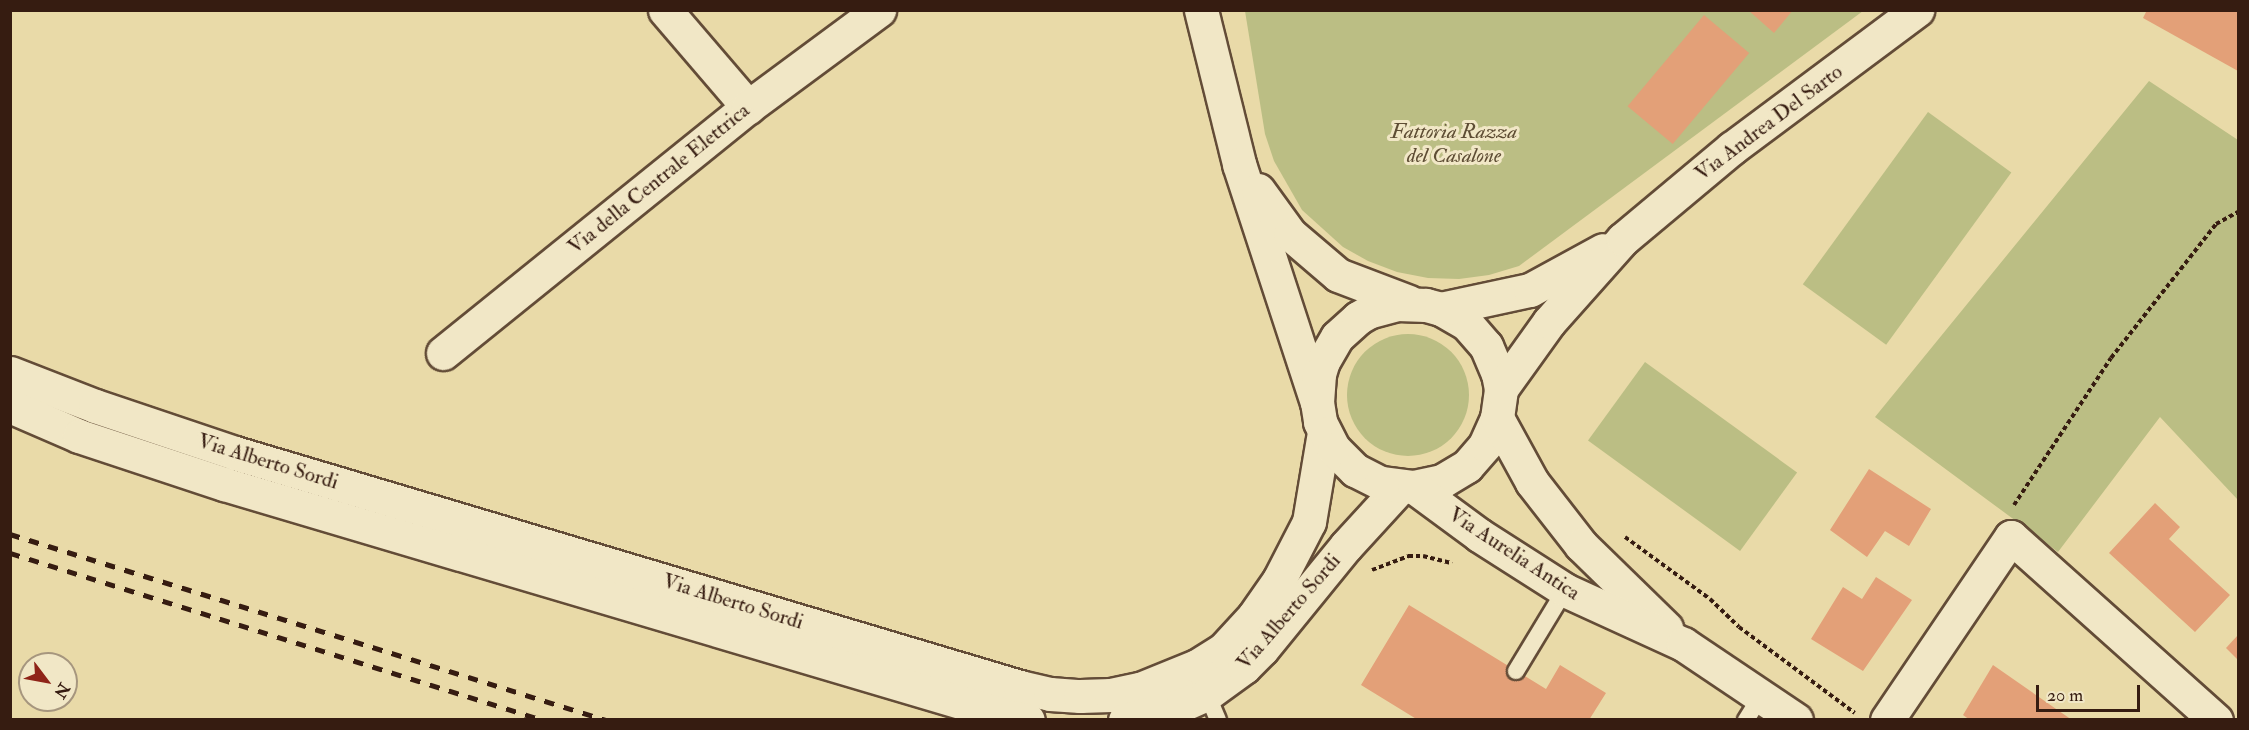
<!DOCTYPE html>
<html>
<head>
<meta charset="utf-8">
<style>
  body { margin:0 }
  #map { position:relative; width:2249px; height:730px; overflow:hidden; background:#e9daa8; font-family:"IM FELL Double Pica",serif }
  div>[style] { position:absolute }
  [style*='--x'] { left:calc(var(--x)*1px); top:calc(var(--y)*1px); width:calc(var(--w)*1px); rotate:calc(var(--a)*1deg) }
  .green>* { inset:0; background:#bbbe84; transform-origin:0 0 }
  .round { border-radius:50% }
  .building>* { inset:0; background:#e3a078; transform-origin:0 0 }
  .path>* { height:4px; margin-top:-2px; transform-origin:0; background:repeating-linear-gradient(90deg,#361c11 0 4.5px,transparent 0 7.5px) }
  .roads { filter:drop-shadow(2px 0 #634c37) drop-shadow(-2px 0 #634c37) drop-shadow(0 2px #634c37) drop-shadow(0 -2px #634c37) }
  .lane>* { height:16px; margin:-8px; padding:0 8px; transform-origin:8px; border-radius:8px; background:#f1e7c6 }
  .street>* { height:33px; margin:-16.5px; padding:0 16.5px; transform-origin:16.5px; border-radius:16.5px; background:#f1e7c6 }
  .secondary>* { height:33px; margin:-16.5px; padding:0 16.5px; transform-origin:16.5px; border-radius:16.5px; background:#f1e7c6 }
  .rail>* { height:4.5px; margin-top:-2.25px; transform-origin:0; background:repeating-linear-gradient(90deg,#361c11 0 10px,transparent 0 20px) }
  span { translate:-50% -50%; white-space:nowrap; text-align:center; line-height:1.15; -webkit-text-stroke:6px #f1e7c6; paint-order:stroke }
  .street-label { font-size:21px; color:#361c11 }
  .park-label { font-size:21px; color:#5e4d34; font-style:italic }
  .frame { position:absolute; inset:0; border:12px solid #361c11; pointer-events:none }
  .north { position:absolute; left:18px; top:652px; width:60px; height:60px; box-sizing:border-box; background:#f1e7c6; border:2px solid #a6967e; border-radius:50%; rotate:122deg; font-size:16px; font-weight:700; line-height:24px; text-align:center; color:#361c11 }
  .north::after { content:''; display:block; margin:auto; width:21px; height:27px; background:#8f2418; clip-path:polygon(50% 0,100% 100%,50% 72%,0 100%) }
  .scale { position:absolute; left:2036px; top:685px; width:104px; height:27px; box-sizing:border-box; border:3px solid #361c11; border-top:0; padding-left:8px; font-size:18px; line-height:21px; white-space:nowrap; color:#361c11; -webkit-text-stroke:4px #f1e7c6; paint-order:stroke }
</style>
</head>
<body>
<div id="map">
  <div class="green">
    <i style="clip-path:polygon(1245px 11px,1863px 11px,1519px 266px,1489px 275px,1459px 279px,1428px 278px,1397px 272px,1368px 261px,1343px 247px,1302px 210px,1274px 161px,1265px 134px)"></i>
    <i style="clip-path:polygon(2149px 81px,2238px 140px,2238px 500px,2160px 417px,2058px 552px,1875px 417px)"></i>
    <i style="left:1928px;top:112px;width:103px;height:213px;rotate:36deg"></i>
    <i class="round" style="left:1347px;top:334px;width:122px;height:122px"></i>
    <i style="left:1645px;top:362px;width:188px;height:97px;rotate:36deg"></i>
  </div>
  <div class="building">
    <i style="clip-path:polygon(1748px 10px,1793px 10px,1774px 33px)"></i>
    <i style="clip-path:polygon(2147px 10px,2238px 10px,2238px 71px,2143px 18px)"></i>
    <i style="left:1704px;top:15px;width:59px;height:119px;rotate:40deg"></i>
    <i style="clip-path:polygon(1869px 469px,1931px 509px,1909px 546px,1885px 531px,1867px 557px,1830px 530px)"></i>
    <i style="clip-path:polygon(2155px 503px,2180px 527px,2169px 539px,2230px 595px,2195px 632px,2109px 553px)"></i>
    <i style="clip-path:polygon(1876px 577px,1912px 600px,1863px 671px,1811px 639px,1843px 587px,1862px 599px)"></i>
    <i style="clip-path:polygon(1409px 605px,1546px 689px,1560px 665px,1606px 693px,1589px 720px,1418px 720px,1361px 685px)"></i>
    <i style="clip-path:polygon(2238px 635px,2238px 660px,2226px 648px)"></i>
    <i style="clip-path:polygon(1993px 665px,2072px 720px,1970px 720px,1963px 715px)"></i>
  </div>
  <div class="path">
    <i style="--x:2014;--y:505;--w:176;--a:-56.6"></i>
    <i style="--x:2111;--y:358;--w:170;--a:-51.9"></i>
    <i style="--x:2216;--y:224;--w:25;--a:-29"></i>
    <i style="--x:1625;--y:537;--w:105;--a:36.1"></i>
    <i style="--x:1710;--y:599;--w:40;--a:44"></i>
    <i style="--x:1739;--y:627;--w:144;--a:36.6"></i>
    <i style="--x:1372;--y:570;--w:39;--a:-21"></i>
    <i style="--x:1408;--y:556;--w:15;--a:0"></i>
    <i style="--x:1423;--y:556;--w:30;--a:14"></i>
  </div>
  <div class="roads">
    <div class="lane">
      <i style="--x:1516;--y:671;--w:95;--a:-58.8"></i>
      <i style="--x:1207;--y:694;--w:28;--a:67"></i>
      <i style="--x:1746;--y:720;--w:28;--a:-58"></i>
    </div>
    <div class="street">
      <i style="--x:665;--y:10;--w:128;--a:49.4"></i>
      <i style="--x:443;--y:353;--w:392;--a:-38.9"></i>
      <i style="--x:748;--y:107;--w:163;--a:-36.5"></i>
      <i style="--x:10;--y:373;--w:91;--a:21.2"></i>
      <i style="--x:95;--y:406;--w:148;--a:18.6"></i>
      <i style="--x:235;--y:453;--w:819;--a:16.6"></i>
      <i style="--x:1020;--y:687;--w:31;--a:13"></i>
      <i style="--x:1050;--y:694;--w:30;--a:4"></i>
      <i style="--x:1080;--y:696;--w:31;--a:-2"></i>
      <i style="--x:1111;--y:695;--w:30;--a:-12"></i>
      <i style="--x:1140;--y:689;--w:61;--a:-22"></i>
      <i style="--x:1197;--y:666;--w:31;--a:-32"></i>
      <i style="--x:1223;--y:650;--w:46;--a:-47.6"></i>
      <i style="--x:1254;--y:616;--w:44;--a:-55.2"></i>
      <i style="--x:1279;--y:580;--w:65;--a:-62.7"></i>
      <i style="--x:1309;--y:522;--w:91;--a:-80.5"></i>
      <i style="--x:10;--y:406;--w:75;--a:23.5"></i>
      <i style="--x:79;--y:436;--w:153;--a:18.3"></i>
      <i style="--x:224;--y:484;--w:821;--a:16.49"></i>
      <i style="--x:1011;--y:717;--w:17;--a:10"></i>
      <i style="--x:1125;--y:720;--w:59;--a:-14.7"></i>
      <i style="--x:1182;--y:705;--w:27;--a:-24"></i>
      <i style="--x:1207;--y:694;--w:46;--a:-36.1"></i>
      <i style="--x:1244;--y:667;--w:25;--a:-45"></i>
      <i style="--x:1262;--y:649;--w:133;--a:-50.8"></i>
      <i style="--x:1346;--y:546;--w:80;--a:-47.5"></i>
      <i style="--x:1887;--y:720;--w:221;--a:-55.9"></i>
      <i style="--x:2011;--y:537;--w:275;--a:41.8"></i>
    </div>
    <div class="secondary">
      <i style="--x:1201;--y:10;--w:159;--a:76.1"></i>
      <i style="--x:1239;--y:164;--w:250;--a:71.9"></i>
      <i style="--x:1317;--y:402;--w:20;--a:81"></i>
      <i style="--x:1320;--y:422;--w:30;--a:63"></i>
      <i style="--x:1334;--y:449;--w:30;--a:45"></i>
      <i style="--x:1355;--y:470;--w:29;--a:27"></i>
      <i style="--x:1381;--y:483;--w:33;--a:7"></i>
      <i style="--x:1414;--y:487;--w:29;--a:-12"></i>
      <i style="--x:1442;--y:481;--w:29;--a:-31"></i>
      <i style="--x:1467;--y:466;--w:28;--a:-49"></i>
      <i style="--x:1485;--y:445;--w:30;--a:-66"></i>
      <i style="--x:1497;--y:418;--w:29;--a:-82"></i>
      <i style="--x:1501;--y:389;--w:15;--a:-101"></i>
      <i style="--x:1498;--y:374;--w:30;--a:-113"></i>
      <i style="--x:1486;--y:346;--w:29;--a:-131"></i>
      <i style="--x:1467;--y:324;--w:30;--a:-150"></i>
      <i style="--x:1441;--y:309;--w:16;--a:-165"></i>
      <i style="--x:1426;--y:305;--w:29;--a:-178"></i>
      <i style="--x:1397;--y:304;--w:28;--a:165"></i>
      <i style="--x:1370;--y:311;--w:14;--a:150"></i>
      <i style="--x:1358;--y:318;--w:28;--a:138"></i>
      <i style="--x:1337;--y:337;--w:28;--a:120"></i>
      <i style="--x:1323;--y:361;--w:14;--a:107"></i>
      <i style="--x:1319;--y:374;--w:28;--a:94"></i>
      <i style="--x:1258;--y:190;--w:54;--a:54"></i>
      <i style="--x:1290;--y:234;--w:63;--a:40.5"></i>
      <i style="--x:1338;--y:275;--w:76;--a:20.8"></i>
      <i style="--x:1441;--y:309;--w:91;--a:-12.1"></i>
      <i style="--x:1530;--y:290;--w:83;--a:-28.7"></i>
      <i style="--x:1501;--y:389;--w:82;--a:-54.4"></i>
      <i style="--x:1549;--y:322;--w:111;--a:-48.3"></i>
      <i style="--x:1623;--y:239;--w:142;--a:-39.9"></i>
      <i style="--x:1732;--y:148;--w:231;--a:-36.7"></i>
      <i style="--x:1497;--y:418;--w:73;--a:61.3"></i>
      <i style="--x:1532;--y:482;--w:80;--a:52.1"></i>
      <i style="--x:1581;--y:545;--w:119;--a:44.3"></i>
      <i style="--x:1414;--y:487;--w:81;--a:36.4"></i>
      <i style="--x:1479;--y:535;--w:102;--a:32.6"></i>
      <i style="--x:1565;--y:590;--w:130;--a:24.6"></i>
      <i style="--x:1683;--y:644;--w:136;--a:33.9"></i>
    </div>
  </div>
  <div class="rail">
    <i style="--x:10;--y:534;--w:624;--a:17.33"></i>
    <i style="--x:10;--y:553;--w:559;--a:17.4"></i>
  </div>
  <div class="street-label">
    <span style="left:1769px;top:123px;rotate:-37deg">Via Andrea Del Sarto</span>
    <span style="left:659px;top:179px;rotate:-39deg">Via della Centrale Elettrica</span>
    <span style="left:268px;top:462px;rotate:17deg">Via Alberto Sordi</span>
    <span style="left:1514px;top:554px;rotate:33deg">Via Aurelia Antica</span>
    <span style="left:733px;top:602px;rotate:17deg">Via Alberto Sordi</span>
    <span style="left:1289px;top:612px;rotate:-49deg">Via Alberto Sordi</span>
  </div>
  <div class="park-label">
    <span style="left:1454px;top:144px">Fattoria Razza<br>del Casalone</span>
  </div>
  <div class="frame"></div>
  <div class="north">N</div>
  <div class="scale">20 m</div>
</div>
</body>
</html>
